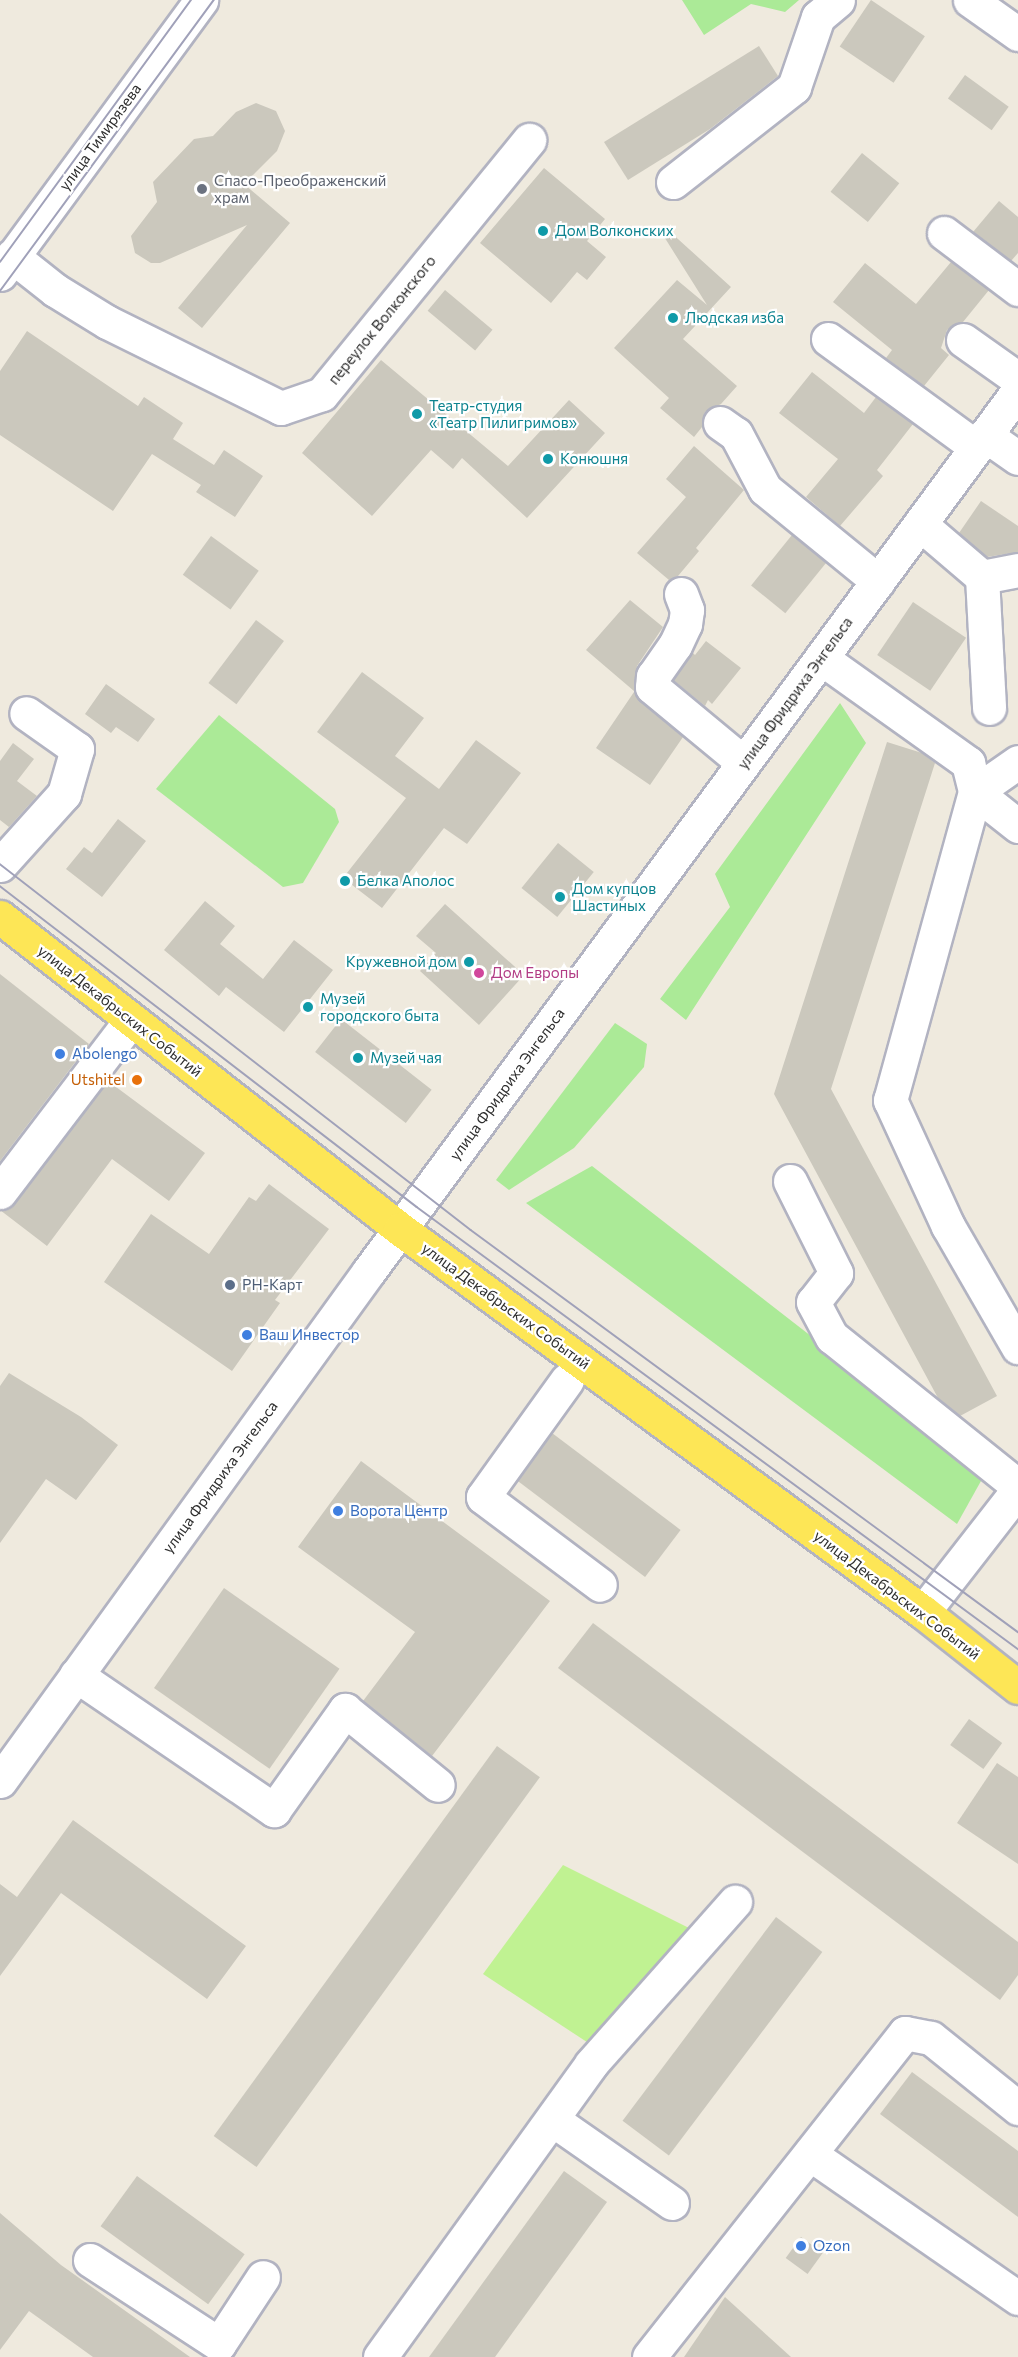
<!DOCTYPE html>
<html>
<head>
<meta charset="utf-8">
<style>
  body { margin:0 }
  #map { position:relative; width:1018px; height:2357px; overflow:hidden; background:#efeade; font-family:Commissioner,sans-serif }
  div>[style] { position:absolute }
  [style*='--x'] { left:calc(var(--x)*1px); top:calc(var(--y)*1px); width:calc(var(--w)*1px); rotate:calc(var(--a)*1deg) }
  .green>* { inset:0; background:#abea97 }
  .pitch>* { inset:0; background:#c0f292 }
  .building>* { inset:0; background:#cbc8bd; transform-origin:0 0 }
  .roads { filter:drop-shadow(2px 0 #b2b3c1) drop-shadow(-2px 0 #b2b3c1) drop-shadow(0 2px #b2b3c1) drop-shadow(0 -2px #b2b3c1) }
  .minor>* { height:33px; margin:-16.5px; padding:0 16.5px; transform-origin:16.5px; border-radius:16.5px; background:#fff }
  .major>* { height:33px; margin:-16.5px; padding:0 16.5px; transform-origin:16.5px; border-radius:16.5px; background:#fde656 }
  .tram>* { height:1.5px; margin:-0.75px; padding:0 0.75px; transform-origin:0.75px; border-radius:0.75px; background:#a0a1b9 }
  .dots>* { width:16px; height:16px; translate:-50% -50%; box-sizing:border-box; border:3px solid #fff; border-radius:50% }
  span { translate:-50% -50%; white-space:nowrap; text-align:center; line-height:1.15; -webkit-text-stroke:4.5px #fff; paint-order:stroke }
  .street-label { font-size:15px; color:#2d2d2d }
  .worship-label { font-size:15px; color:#5b616d }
  .left { translate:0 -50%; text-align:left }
  .culture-label { font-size:15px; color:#0d838f }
  .right { translate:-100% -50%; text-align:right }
  .hotel-label { font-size:15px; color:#b23c85 }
  .shop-label { font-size:15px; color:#366cbe }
  .food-label { font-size:15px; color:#c56008 }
  .service-label { font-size:15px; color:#4e5e75 }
</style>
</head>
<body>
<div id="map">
  <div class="green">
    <i style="clip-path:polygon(682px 0,799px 0,785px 12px,751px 4px,704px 35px)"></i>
    <i style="clip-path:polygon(840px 703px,866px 743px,686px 1020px,660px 999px,730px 907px,715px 874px)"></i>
    <i style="clip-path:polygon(219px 715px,335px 809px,339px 822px,303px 883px,283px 887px,156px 789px)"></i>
    <i style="clip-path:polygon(615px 1023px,647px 1044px,644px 1067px,574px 1148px,509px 1190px,496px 1180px)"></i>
    <i style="clip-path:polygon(592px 1166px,986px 1472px,957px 1524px,526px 1203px)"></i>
  </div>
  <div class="pitch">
    <i style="clip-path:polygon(563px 1865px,695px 1931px,593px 2046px,483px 1974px)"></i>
  </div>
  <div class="building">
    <i style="left:871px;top:0;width:65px;height:56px;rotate:34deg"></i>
    <i style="clip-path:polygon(759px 46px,778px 76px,710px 129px,628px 180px,604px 142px)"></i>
    <i style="left:965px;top:75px;width:54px;height:29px;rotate:36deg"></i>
    <i style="clip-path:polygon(256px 103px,276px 111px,285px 131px,277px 151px,244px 184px,290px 223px,202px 328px,178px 308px,247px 225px,160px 263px,151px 263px,135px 253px,131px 236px,157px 202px,153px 182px,194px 139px,213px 136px,236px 112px)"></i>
    <i style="left:862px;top:153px;width:48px;height:50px;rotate:39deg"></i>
    <i style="clip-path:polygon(544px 168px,605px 219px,587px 241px,606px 257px,587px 280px,577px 272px,551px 303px,480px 243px)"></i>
    <i style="clip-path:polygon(999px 201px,1018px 217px,1018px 253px,1011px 261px,973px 232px)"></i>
    <i style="clip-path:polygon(668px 230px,731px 287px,683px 339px,737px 386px,721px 404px,705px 412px,702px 427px,694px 437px,660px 408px,669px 398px,614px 348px,677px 280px,707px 305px,663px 235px)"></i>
    <i style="clip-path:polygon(951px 262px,989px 290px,963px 322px,947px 330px,941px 348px,949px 355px,924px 386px,886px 358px,892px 350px,833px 302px,865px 263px,916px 304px)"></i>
    <i style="left:445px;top:290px;width:62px;height:27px;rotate:40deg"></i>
    <i style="clip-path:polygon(27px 331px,138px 406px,144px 397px,183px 423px,173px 439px,214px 465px,224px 450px,263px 476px,235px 517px,196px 492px,201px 485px,152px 454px,113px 511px,0 435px,0 371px)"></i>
    <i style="clip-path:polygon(381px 360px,508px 466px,569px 400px,605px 433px,527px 518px,462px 458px,453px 469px,431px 450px,372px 516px,302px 453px)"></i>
    <i style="clip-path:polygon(812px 372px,864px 413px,876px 397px,913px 424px,877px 470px,883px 476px,840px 526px,806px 497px,838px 459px,779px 413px)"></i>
    <i style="clip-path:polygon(694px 446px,744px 490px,696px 548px,699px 551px,678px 576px,669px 580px,637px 553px,686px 497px,666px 479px)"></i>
    <i style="clip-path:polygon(981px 501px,1018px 526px,1018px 552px,987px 557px,959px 533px)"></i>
    <i style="left:792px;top:535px;width:44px;height:65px;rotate:39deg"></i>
    <i style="left:211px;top:536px;width:59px;height:48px;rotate:36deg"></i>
    <i style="clip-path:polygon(630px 600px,663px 627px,637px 666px,634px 691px,586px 650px)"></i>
    <i style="left:913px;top:602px;width:64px;height:64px;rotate:34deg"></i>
    <i style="left:256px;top:620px;width:35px;height:79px;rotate:37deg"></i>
    <i style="clip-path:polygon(706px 641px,741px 668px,712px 704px,708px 700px,705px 706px,673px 680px,692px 652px,695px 655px)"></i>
    <i style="clip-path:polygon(362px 672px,424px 718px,395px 756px,439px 789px,476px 740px,521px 773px,467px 844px,444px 828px,382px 908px,343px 878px,406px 798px,317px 732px)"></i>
    <i style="clip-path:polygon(106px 684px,155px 719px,138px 742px,116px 727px,111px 733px,85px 714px)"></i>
    <i style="clip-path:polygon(634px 692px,640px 701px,683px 737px,650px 785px,596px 748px)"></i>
    <i style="clip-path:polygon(887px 742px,922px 753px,935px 763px,831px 1089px,997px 1396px,960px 1416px,938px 1398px,774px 1094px)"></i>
    <i style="clip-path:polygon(13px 743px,34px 759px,17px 781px,37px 796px,9px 827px,0 820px,0 761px)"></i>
    <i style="clip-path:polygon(118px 819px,146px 841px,102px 897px,66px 869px,84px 847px,92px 853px)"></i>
    <i style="left:558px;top:843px;width:46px;height:58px;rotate:39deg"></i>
    <i style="clip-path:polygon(205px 901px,235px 926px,220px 944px,263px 979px,294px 940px,333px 970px,284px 1032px,226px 987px,219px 996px,164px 950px)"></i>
    <i style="clip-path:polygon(445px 904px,524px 975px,479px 1025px,420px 971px,436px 953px,416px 936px)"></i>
    <i style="clip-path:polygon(0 974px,89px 1044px,0 1161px)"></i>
    <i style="left:341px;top:1019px;width:115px;height:42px;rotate:38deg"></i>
    <i style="clip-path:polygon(108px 1081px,205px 1153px,169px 1201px,112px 1159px,47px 1246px,0 1210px,15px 1203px)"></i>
    <i style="clip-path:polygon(269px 1184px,329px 1229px,275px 1300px,280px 1303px,232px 1371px,104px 1282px,151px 1214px,209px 1254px,249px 1197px,256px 1201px)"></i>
    <i style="clip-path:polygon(9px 1373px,81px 1417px,118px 1445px,76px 1500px,46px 1479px,0 1543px,0 1386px)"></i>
    <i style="left:552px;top:1433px;width:161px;height:59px;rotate:37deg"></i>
    <i style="clip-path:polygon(361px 1461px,550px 1601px,432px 1756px,363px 1701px,415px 1632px,298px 1547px)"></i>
    <i style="left:224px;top:1588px;width:141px;height:122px;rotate:35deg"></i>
    <i style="clip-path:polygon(593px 1623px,1018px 1942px,1018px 1975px,1000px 2000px,558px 1668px)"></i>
    <i style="left:969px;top:1719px;width:41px;height:32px;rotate:36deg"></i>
    <i style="left:497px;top:1746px;width:53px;height:482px;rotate:36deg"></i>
    <i style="clip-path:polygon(997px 1763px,1018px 1777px,1018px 1864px,957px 1823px)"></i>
    <i style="clip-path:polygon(73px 1820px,246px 1946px,207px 1999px,61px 1893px,0 1976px,0 1884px,17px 1897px)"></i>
    <i style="left:776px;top:1917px;width:58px;height:255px;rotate:37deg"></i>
    <i style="clip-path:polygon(912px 2072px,1018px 2151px,1018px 2217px,880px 2114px)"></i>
    <i style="clip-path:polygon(564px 2171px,607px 2202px,495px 2357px,429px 2357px)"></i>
    <i style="left:137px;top:2176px;width:133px;height:62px;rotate:36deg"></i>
    <i style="clip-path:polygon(0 2213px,61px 2265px,190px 2357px,93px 2357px,29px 2311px,0 2350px)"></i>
    <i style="left:801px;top:2237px;width:27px;height:26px;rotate:36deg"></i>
    <i style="clip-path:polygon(725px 2297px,791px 2357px,684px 2357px)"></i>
  </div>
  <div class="roads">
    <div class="minor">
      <i style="--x:970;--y:0;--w:59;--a:35.3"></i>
      <i style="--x:673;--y:182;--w:154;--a:-38.1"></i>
      <i style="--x:794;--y:87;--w:74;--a:-71.1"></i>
      <i style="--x:818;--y:17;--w:26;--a:-40"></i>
      <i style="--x:944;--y:233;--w:93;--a:37.1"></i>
      <i style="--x:12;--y:256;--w:55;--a:38.3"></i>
      <i style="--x:55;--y:290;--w:61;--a:31.6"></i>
      <i style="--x:107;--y:322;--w:194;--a:26.3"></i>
      <i style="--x:281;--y:408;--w:43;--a:-18.9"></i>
      <i style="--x:322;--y:394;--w:328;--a:-50.8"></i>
      <i style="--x:0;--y:274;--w:340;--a:-53.7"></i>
      <i style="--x:828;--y:339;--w:183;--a:36.1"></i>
      <i style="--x:963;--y:340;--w:67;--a:35.3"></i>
      <i style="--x:720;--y:423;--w:19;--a:35"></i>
      <i style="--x:736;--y:434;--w:62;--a:62.2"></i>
      <i style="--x:765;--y:489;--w:146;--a:39.2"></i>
      <i style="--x:985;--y:435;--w:40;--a:34.9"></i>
      <i style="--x:920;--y:524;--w:82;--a:40.5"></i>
      <i style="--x:982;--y:577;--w:37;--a:-11"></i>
      <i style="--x:982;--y:577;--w:131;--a:86.9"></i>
      <i style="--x:681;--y:594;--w:17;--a:69"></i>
      <i style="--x:687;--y:610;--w:14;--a:98"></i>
      <i style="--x:685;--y:624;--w:23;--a:115"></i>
      <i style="--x:675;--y:645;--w:38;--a:125"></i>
      <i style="--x:653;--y:676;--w:11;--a:95"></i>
      <i style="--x:652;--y:687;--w:119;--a:39.6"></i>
      <i style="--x:821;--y:658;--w:181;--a:35.5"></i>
      <i style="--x:968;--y:763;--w:30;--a:76"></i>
      <i style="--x:975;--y:792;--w:320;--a:105.4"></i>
      <i style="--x:890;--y:1100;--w:139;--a:65.3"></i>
      <i style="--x:948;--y:1226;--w:140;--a:60"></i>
      <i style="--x:1018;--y:762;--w:52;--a:145.1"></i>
      <i style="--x:975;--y:792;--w:55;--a:38.3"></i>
      <i style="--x:0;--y:865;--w:96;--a:-48"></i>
      <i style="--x:64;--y:794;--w:47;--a:-73.9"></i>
      <i style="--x:77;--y:749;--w:62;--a:-144.8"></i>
      <i style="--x:790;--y:1181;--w:103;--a:63.4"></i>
      <i style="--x:836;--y:1273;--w:37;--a:128"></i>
      <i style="--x:813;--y:1302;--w:40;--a:62"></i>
      <i style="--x:832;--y:1337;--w:238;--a:38.7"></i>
      <i style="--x:0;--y:1192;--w:216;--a:-52.7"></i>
      <i style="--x:567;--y:1380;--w:144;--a:125.7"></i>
      <i style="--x:483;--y:1497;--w:146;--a:36.9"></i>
      <i style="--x:923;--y:1612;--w:155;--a:-52.1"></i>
      <i style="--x:76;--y:1675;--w:240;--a:34.3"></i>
      <i style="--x:274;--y:1810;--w:123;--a:-54.6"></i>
      <i style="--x:345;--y:1710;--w:119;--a:38.9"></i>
      <i style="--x:0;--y:1781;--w:629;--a:-54.11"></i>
      <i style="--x:369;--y:1271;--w:1093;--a:-53.59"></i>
      <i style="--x:553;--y:2120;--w:145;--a:34.9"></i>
      <i style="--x:810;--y:2154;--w:253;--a:34.7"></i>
      <i style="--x:90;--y:2260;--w:154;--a:33.1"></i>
      <i style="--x:219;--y:2344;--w:80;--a:-56.7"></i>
      <i style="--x:380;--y:2357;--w:361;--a:-54.2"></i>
      <i style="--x:591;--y:2064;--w:217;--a:-48.4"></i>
      <i style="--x:649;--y:2357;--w:413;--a:-51.7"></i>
      <i style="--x:905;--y:2033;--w:26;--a:11"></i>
      <i style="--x:931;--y:2038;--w:112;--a:38.8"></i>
    </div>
    <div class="major">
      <i style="--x:0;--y:917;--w:507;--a:37.95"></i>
      <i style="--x:400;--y:1229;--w:648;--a:36.22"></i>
      <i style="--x:923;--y:1612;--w:121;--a:38.3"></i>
    </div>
  </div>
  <div class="tram">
    <i style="--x:0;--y:262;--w:324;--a:-53.9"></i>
    <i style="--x:0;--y:291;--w:361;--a:-53.7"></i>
    <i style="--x:0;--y:864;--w:596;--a:37.85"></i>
    <i style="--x:471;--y:1230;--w:679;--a:36.31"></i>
    <i style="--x:0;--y:886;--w:526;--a:37.59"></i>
    <i style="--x:417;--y:1207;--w:746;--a:36.33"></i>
  </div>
  <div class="dots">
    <i style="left:202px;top:189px;background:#6b7280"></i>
    <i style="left:543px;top:231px;background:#0f9aa8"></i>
    <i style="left:673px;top:318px;background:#0f9aa8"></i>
    <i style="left:417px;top:414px;background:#0f9aa8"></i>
    <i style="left:548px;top:459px;background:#0f9aa8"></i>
    <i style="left:345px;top:881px;background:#0f9aa8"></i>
    <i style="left:560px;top:897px;background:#0f9aa8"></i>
    <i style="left:469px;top:962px;background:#0f9aa8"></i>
    <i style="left:479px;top:973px;background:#d1479c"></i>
    <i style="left:308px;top:1007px;background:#0f9aa8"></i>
    <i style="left:60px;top:1054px;background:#3f7fe0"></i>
    <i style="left:358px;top:1058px;background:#0f9aa8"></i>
    <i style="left:137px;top:1080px;background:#e8710a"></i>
    <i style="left:230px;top:1285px;background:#5c6f8a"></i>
    <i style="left:247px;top:1335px;background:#3f7fe0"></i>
    <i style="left:338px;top:1511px;background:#3f7fe0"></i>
    <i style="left:801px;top:2246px;background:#3f7fe0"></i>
  </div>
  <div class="street-label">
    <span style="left:100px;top:137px;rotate:-54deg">улица Тимирязева</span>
    <span style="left:382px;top:320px;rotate:-51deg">переулок Волконского</span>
    <span style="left:795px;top:693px;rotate:-54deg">улица Фридриха Энгельса</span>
    <span style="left:120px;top:1011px;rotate:38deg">улица Декабрьских Событий</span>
    <span style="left:507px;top:1084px;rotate:-54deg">улица Фридриха Энгельса</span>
    <span style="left:506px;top:1306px;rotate:36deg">улица Декабрьских Событий</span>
    <span style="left:220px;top:1477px;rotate:-54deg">улица Фридриха Энгельса</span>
    <span style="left:897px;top:1595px;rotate:37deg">улица Декабрьских Событий</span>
  </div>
  <div class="worship-label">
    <span class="left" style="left:214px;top:189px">Спасо-Преображенский<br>храм</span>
  </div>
  <div class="culture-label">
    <span class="left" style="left:555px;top:231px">Дом Волконских</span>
    <span class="left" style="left:685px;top:318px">Людская изба</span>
    <span class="left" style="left:429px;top:414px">Театр-студия<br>«Театр Пилигримов»</span>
    <span class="left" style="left:560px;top:459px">Конюшня</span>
    <span class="left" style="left:357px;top:881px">Белка Аполос</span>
    <span class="left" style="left:572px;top:897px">Дом купцов<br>Шастиных</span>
    <span class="right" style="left:457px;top:962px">Кружевной дом</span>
    <span class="left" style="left:320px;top:1007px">Музей<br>городского быта</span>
    <span class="left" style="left:370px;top:1058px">Музей чая</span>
  </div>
  <div class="hotel-label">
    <span class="left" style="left:491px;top:973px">Дом Европы</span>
  </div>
  <div class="shop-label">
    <span class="left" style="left:72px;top:1054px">Abolengo</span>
    <span class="left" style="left:259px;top:1335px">Ваш Инвестор</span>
    <span class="left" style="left:350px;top:1511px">Ворота Центр</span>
    <span class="left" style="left:813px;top:2246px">Ozon</span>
  </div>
  <div class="food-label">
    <span class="right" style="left:125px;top:1080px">Utshitel</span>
  </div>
  <div class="service-label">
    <span class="left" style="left:242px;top:1285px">РН-Карт</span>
  </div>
</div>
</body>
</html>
